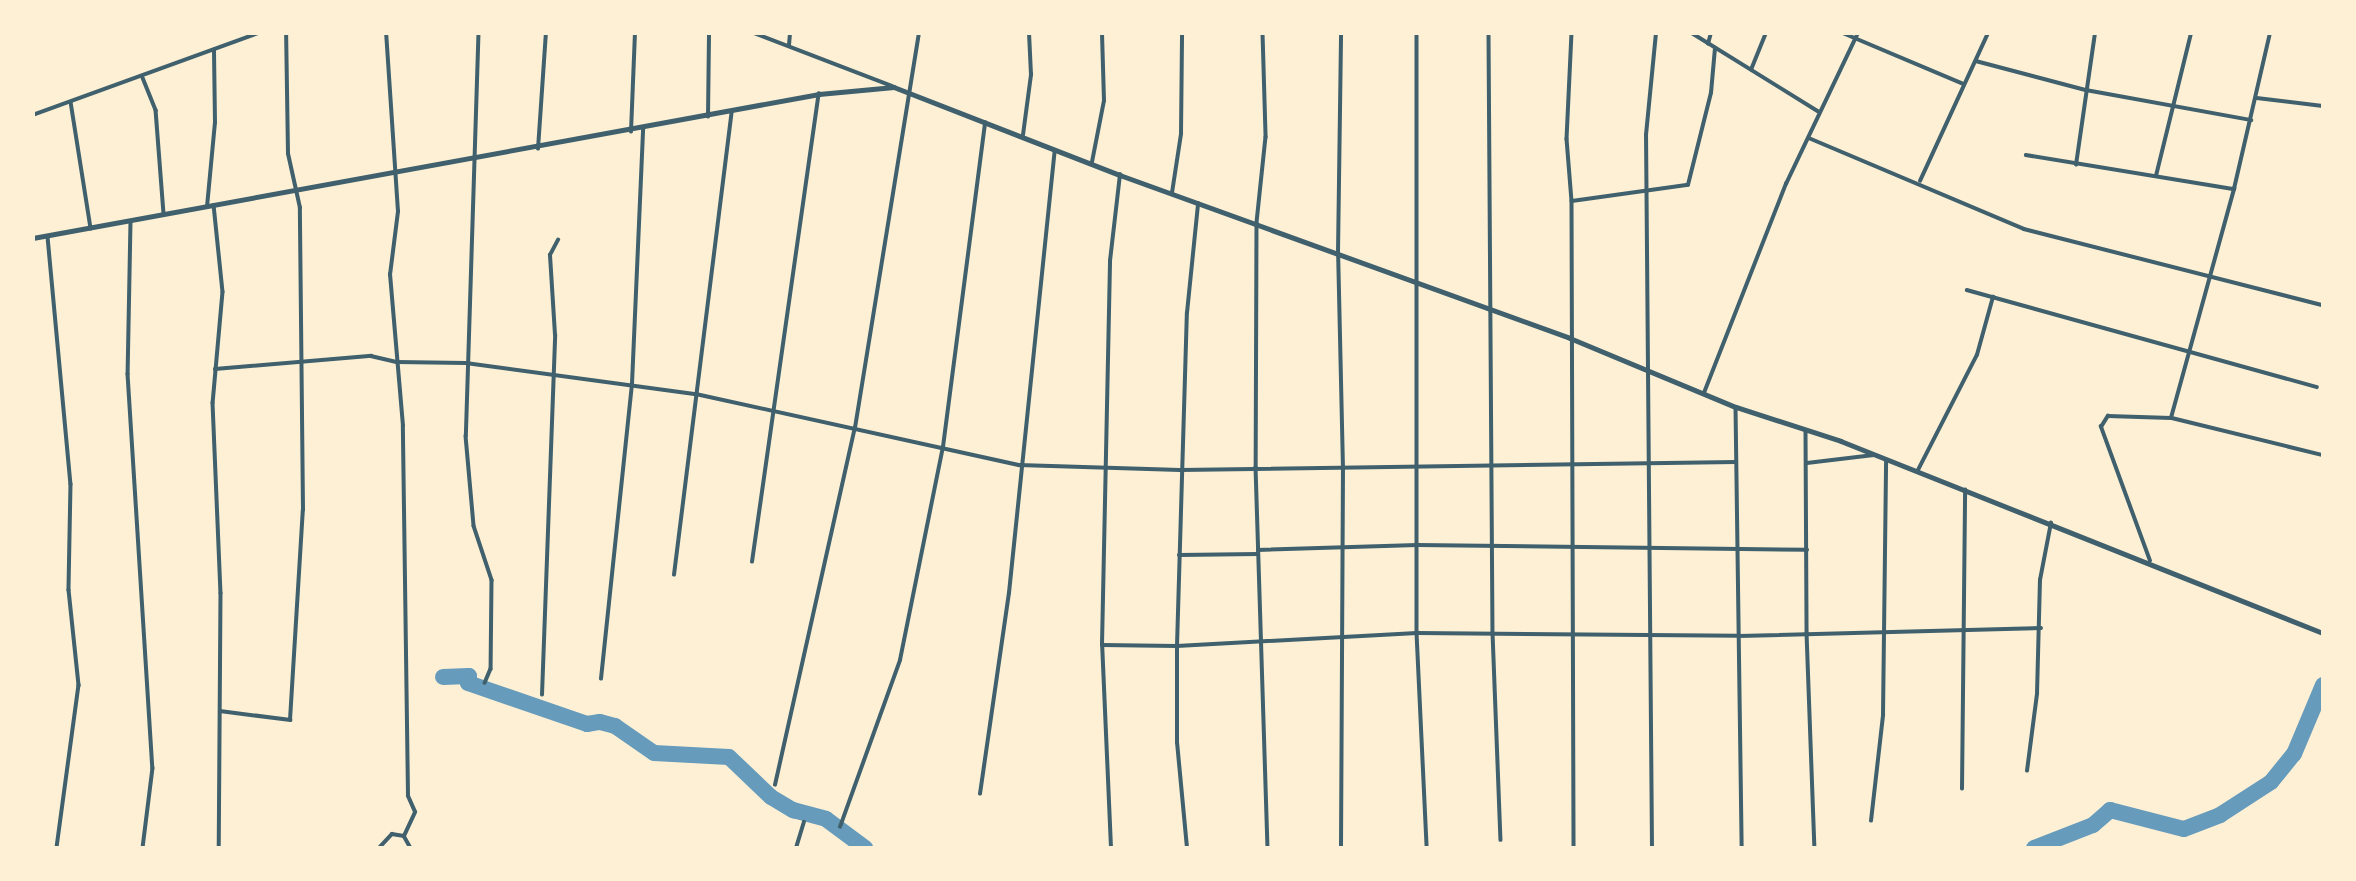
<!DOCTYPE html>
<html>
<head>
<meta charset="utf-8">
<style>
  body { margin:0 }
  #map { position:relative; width:2356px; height:881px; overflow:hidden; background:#fdf0d5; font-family:Poppins,sans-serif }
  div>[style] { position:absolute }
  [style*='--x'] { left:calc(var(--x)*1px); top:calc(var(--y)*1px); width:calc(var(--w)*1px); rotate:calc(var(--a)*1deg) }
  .river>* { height:16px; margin:-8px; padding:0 8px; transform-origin:8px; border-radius:8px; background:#669bbc }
  .minor>* { height:3.5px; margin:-1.75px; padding:0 1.75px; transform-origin:1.75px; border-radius:1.75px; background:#3f606c }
  .tertiary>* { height:4.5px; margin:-2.25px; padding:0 2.25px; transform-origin:2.25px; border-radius:2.25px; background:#3f606c }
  span { translate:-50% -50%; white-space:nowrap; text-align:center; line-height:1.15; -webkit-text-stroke:6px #fdf0d5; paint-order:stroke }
  .frame { position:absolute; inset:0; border:35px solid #fdf0d5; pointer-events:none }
</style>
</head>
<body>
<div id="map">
  <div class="river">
    <i style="--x:443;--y:677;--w:26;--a:-2"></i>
    <i style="--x:469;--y:676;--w:7;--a:98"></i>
    <i style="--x:468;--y:683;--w:126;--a:19"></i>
    <i style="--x:587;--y:724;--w:13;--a:-9"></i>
    <i style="--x:600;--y:722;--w:16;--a:15"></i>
    <i style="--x:615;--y:726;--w:47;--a:34.7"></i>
    <i style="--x:654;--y:753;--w:75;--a:3.1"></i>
    <i style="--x:729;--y:757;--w:58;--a:43.6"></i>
    <i style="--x:771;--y:797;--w:26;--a:31"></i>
    <i style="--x:793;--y:810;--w:34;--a:15"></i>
    <i style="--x:826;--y:819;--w:49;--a:36.6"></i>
    <i style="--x:2034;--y:848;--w:63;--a:-21.3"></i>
    <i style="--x:2093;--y:825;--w:23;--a:-41"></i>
    <i style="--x:2110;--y:810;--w:76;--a:14.4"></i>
    <i style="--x:2184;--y:829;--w:39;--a:-21"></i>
    <i style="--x:2220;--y:815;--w:61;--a:-32.9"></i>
    <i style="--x:2271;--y:782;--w:36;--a:-51"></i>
    <i style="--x:2294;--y:754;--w:75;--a:-67.2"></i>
  </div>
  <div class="minor">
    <i style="--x:479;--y:33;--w:403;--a:91.8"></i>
    <i style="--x:466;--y:436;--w:90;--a:84.9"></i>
    <i style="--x:474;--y:526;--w:57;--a:71.6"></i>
    <i style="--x:492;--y:580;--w:89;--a:90.6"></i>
    <i style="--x:491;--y:669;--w:15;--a:113"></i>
    <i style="--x:754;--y:33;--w:148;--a:21"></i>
    <i style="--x:1263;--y:33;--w:104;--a:88.3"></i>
    <i style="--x:1266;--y:137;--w:86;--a:96"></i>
    <i style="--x:1257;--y:223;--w:244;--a:90.2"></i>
    <i style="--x:1256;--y:467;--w:381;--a:88.2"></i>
    <i style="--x:1417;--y:33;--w:600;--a:90"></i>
    <i style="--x:1417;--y:633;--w:215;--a:87.3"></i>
    <i style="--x:1489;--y:33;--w:600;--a:89.62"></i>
    <i style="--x:1493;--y:633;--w:207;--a:87.8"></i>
    <i style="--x:1572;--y:33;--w:106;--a:92.7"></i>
    <i style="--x:1567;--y:139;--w:62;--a:85.4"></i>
    <i style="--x:1572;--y:201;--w:647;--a:89.82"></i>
    <i style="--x:1692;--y:33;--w:148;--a:31.8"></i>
    <i style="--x:1843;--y:33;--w:131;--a:22.9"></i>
    <i style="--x:1708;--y:44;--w:11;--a:-75"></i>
    <i style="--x:789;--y:45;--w:12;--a:-85"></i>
    <i style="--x:1976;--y:61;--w:114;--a:14.8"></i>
    <i style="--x:2086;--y:90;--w:168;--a:10.3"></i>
    <i style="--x:1751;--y:70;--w:40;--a:-68"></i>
    <i style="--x:143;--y:78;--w:35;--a:68"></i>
    <i style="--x:156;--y:110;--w:105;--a:85.6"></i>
    <i style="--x:2257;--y:98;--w:66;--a:6.9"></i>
    <i style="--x:71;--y:102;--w:128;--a:81"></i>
    <i style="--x:33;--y:115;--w:239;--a:-20"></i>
    <i style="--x:708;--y:117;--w:84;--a:-89.3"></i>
    <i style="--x:631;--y:132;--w:99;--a:-87.7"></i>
    <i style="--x:1023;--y:135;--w:61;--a:-82.4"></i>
    <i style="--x:1031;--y:75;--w:42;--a:-92.7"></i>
    <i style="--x:1809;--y:138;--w:233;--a:22.9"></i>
    <i style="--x:2024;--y:229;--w:309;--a:14.3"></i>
    <i style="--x:538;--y:149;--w:116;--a:-86.1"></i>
    <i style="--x:2026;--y:155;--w:211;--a:9.3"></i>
    <i style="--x:1092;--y:162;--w:62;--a:-78.9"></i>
    <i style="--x:1104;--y:101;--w:68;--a:-91.7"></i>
    <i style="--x:2076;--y:165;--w:133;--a:-81.8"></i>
    <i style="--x:2156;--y:176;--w:147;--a:-76.2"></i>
    <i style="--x:1920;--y:181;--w:163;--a:-65.3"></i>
    <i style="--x:1172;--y:193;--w:60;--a:-81.3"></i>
    <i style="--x:1181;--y:134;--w:101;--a:-89.4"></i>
    <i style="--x:1572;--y:201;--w:117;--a:-7.9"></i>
    <i style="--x:1688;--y:185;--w:95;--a:-76"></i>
    <i style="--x:1711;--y:93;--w:45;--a:-84.9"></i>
    <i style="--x:214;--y:205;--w:87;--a:84.1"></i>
    <i style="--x:223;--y:292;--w:111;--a:95.1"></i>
    <i style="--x:213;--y:403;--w:190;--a:87.6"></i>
    <i style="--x:221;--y:593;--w:255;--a:90.4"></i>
    <i style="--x:207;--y:207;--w:84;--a:-84.6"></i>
    <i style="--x:215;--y:123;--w:73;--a:-90.8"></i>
    <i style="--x:131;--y:222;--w:152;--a:91.1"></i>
    <i style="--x:128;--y:374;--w:395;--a:86.4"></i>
    <i style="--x:153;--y:768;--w:81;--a:97.1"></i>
    <i style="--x:48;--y:237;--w:248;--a:84.7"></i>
    <i style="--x:71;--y:484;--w:106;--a:91.1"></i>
    <i style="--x:69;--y:590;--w:96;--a:84"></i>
    <i style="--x:79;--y:685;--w:164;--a:97.7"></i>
    <i style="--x:1967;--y:290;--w:363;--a:15.5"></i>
    <i style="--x:215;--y:369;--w:157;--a:-4.8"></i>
    <i style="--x:371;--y:356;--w:27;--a:13"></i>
    <i style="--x:397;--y:362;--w:69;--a:0.8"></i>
    <i style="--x:466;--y:363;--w:232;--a:7.7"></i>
    <i style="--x:696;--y:394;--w:331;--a:12.4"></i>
    <i style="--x:1019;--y:465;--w:161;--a:1.8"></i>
    <i style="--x:1180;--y:470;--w:556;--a:-0.82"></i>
    <i style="--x:1704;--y:393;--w:225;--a:-68.6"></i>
    <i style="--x:1786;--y:184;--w:167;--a:-64.5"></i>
    <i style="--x:1736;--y:407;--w:441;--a:89.2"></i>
    <i style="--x:2172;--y:418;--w:155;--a:13.8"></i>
    <i style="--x:1806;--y:431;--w:202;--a:89.7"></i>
    <i style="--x:1807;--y:633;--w:215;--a:87.9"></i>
    <i style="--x:1807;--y:463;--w:67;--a:-6.8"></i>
    <i style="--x:1917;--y:472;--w:131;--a:-62.9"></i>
    <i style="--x:1977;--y:355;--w:60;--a:-74.6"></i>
    <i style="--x:1258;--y:550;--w:159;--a:-1.8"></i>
    <i style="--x:1417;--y:545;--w:390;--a:0.7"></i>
    <i style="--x:1179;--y:555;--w:79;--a:-0.7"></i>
    <i style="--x:2150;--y:561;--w:143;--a:-110.1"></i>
    <i style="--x:2101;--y:427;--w:13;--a:-58"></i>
    <i style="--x:2108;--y:416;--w:63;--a:1.8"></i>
    <i style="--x:2171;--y:418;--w:238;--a:-74.6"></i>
    <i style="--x:2234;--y:189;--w:160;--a:-77"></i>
    <i style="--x:752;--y:562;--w:473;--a:-81.9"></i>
    <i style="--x:674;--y:575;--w:467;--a:-82.9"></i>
    <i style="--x:1102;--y:645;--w:75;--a:0.8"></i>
    <i style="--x:1177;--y:646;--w:240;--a:-3.1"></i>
    <i style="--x:1417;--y:633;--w:322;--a:0.5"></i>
    <i style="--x:1739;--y:636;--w:302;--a:-1.5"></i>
    <i style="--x:601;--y:679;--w:297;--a:-84"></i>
    <i style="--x:632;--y:384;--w:255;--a:-87.5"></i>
    <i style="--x:542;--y:695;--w:360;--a:-87.9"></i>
    <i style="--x:555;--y:335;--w:80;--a:-93.6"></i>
    <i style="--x:550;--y:255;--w:17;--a:-62"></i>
    <i style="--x:220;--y:711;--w:71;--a:7.3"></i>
    <i style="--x:290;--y:720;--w:210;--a:-86.5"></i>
    <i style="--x:303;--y:510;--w:302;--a:-90.6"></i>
    <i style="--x:300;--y:208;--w:55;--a:-102.5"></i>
    <i style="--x:288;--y:154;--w:121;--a:-90.9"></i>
    <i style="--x:2027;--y:771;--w:78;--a:-82.6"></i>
    <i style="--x:2037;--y:694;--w:114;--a:-88.5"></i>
    <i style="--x:2040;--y:580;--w:58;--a:-79.1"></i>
    <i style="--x:775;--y:785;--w:366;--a:-77.4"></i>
    <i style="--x:855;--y:428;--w:400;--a:-80.8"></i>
    <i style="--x:1962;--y:789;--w:299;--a:-89.4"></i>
    <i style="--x:980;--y:794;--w:203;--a:-81.8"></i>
    <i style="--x:1009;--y:593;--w:445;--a:-84.1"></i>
    <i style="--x:1871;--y:821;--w:107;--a:-83.5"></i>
    <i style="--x:1883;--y:715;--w:254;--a:-89.3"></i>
    <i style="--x:840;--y:827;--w:177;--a:-70.2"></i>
    <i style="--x:900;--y:660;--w:217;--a:-78.6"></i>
    <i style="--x:943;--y:447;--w:327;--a:-82.6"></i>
    <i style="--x:404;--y:836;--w:14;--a:60"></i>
    <i style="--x:379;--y:848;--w:19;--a:-47"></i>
    <i style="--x:392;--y:834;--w:12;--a:9"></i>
    <i style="--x:404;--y:836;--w:26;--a:-65"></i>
    <i style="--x:415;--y:812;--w:17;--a:-114"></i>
    <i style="--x:408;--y:796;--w:370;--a:-90.8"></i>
    <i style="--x:403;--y:426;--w:152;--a:-94.9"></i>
    <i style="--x:390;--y:275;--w:64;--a:-82.8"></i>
    <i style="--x:398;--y:212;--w:179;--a:-93.8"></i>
    <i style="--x:796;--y:848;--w:27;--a:-73"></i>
    <i style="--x:1111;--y:848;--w:203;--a:-92.5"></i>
    <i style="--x:1102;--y:645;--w:384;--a:-88.8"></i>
    <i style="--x:1110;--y:261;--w:87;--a:-83.4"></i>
    <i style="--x:1187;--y:848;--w:105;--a:-95.4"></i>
    <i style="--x:1177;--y:743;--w:97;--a:-90"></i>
    <i style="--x:1177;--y:646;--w:333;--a:-88.3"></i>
    <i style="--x:1187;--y:313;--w:110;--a:-84.2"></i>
    <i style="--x:1341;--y:848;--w:379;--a:-89.7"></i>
    <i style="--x:1343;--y:469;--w:216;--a:-91.3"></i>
    <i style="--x:1338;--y:253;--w:220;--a:-89.2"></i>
    <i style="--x:1652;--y:848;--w:713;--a:-90.48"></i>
    <i style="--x:1646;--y:135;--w:102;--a:-84.4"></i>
  </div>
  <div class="tertiary">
    <i style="--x:33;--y:238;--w:799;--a:-10.38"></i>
    <i style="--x:819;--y:94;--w:75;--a:-5.3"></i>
    <i style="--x:894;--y:87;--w:243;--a:21.3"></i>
    <i style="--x:1120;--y:175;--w:479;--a:19.9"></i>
    <i style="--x:1570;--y:338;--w:180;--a:22.6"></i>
    <i style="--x:1736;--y:407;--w:110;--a:17.9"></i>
    <i style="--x:1841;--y:441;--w:519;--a:21.72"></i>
  </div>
  <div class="frame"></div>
</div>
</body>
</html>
